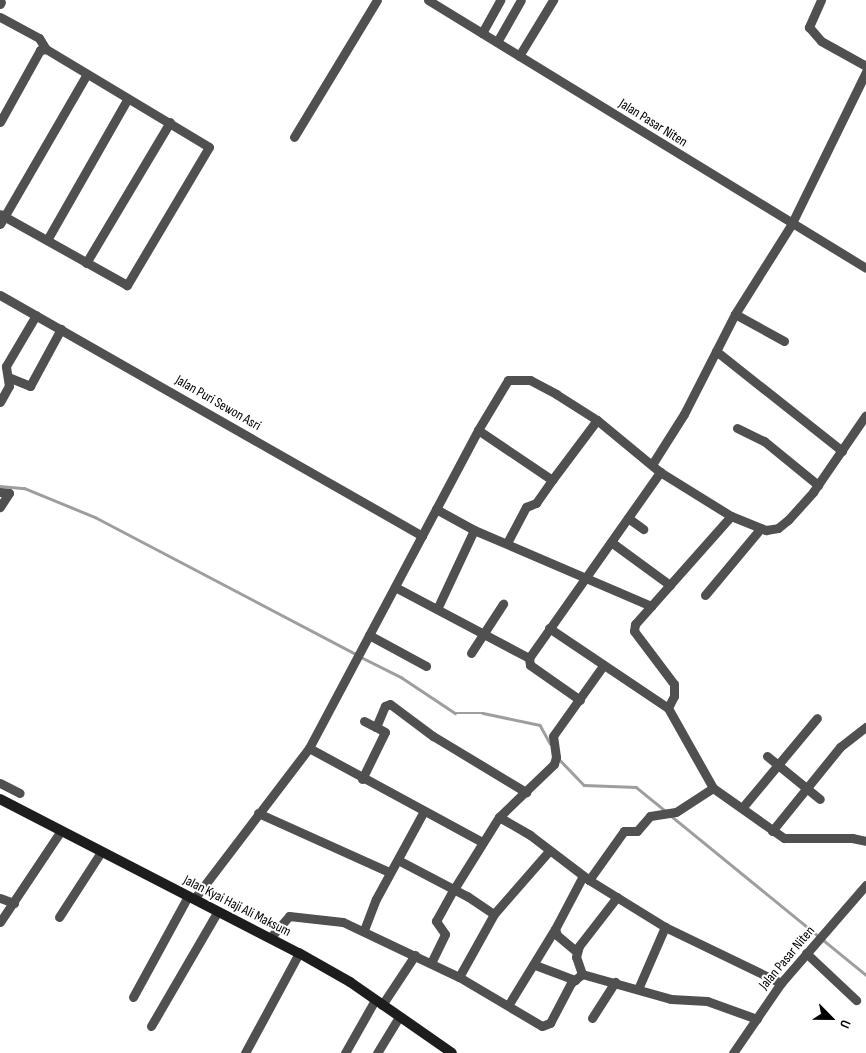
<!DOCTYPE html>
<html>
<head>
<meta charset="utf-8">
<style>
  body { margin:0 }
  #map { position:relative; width:866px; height:1053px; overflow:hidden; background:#fff; font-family:"Sofia Sans Condensed",sans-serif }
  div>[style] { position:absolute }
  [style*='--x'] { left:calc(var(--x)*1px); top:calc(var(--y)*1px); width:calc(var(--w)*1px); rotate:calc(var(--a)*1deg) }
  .stream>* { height:2.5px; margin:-1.25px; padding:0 1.25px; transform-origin:1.25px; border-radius:1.25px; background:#9e9e9e }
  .street>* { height:9px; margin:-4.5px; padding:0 4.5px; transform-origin:4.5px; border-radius:4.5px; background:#505050 }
  .secondary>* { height:10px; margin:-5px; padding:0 5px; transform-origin:5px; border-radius:5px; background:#1d1d1d }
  span { translate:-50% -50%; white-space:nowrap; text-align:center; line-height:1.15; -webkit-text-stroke:4px #fff; paint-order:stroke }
  .street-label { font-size:14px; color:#000 }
  .north { position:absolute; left:806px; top:993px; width:50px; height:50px; -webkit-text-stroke:4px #fff; paint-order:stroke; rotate:113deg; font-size:14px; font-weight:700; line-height:20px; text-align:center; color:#000 }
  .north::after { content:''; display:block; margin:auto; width:18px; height:22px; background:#000; clip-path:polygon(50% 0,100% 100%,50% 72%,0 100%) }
</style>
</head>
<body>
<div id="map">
  <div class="stream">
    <i style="--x:0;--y:486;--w:24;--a:5"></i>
    <i style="--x:24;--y:488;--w:77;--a:22.2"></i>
    <i style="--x:95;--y:517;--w:295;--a:27.7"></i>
    <i style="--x:361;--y:657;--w:45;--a:26.6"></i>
    <i style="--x:401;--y:677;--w:65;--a:33.7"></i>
    <i style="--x:455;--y:713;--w:28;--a:0"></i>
    <i style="--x:483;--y:713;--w:58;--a:11.9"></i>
    <i style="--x:540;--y:725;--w:21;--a:61"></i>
    <i style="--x:559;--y:759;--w:36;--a:46"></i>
    <i style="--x:584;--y:785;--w:52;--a:2.2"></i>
    <i style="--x:636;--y:787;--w:38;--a:39"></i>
    <i style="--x:670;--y:815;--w:253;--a:39.2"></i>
  </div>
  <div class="street">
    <i style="--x:428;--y:0;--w:513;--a:31.46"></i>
    <i style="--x:821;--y:0;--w:30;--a:114"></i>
    <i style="--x:809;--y:27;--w:18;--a:49"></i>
    <i style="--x:821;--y:41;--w:51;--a:29.1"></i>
    <i style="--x:0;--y:4;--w:2;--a:-63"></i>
    <i style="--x:0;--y:17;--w:44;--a:28.3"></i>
    <i style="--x:39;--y:38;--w:13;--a:58"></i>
    <i style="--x:482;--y:33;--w:38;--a:-61"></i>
    <i style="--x:497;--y:42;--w:48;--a:-60.3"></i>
    <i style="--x:519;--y:56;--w:66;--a:-58.7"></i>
    <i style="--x:0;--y:122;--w:82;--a:-60.9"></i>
    <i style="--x:40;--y:50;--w:6;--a:-9"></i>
    <i style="--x:46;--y:49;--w:190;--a:31"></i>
    <i style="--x:209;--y:147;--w:161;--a:120.7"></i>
    <i style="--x:127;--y:285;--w:145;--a:-150.8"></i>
    <i style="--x:294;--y:137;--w:160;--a:-58.8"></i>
    <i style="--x:0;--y:224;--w:173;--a:-59.9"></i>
    <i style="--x:47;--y:240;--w:163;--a:-60.3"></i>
    <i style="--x:86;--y:263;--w:164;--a:-59.2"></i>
    <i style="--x:0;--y:295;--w:486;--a:29.7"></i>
    <i style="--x:735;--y:314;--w:56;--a:28.9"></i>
    <i style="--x:716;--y:351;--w:161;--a:38.4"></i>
    <i style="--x:8;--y:377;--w:24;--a:22"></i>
    <i style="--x:30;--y:386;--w:65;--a:-61.5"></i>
    <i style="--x:0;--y:402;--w:18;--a:-61"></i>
    <i style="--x:9;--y:386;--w:20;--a:-99"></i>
    <i style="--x:6;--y:366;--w:59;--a:-59.5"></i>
    <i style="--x:737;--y:428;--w:30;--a:26"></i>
    <i style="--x:764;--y:441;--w:70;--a:39.2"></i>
    <i style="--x:478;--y:430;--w:89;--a:34"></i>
    <i style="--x:552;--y:480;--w:75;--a:-53.1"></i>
    <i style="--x:653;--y:463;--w:58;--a:-57.7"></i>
    <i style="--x:684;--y:414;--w:112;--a:-63"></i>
    <i style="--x:735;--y:314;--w:105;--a:-57.8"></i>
    <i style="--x:791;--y:225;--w:170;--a:-63.9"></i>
    <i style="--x:0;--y:492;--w:9;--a:6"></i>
    <i style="--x:9;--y:493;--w:17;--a:123"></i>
    <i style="--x:436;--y:509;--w:43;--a:28.9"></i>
    <i style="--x:474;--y:530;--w:87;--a:115.1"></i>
    <i style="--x:731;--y:516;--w:144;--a:131.6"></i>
    <i style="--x:635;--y:624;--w:7;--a:98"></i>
    <i style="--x:634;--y:631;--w:66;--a:53"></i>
    <i style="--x:674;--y:684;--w:12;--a:90"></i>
    <i style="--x:674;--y:696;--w:13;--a:117"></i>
    <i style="--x:668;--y:708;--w:92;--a:60.6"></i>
    <i style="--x:713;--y:788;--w:87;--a:35.2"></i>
    <i style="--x:784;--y:838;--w:68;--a:0"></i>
    <i style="--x:852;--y:838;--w:14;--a:12"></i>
    <i style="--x:628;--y:518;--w:19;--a:36"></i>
    <i style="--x:474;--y:530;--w:193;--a:23.2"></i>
    <i style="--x:611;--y:542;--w:73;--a:36.1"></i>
    <i style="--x:507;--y:543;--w:41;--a:-62.2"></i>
    <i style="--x:526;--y:507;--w:11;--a:-22"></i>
    <i style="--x:536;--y:503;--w:29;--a:-55"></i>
    <i style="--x:395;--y:587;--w:152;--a:27.9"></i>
    <i style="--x:529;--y:658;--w:228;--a:-54.8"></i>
    <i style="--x:705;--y:595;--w:87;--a:-50.1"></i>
    <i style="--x:549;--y:628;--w:143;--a:33.9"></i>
    <i style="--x:369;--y:635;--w:65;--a:28.5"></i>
    <i style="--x:471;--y:653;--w:59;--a:-56.9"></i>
    <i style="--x:529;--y:658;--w:7;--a:82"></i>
    <i style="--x:530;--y:665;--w:61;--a:35"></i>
    <i style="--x:364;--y:721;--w:13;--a:27"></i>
    <i style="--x:309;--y:748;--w:197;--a:28.5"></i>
    <i style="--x:767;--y:756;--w:68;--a:39.1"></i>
    <i style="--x:362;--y:779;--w:52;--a:-63.9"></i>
    <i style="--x:385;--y:732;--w:10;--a:-151"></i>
    <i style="--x:376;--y:727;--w:23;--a:-67"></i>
    <i style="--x:385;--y:706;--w:5;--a:-22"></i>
    <i style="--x:390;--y:704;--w:54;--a:36.7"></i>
    <i style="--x:433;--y:736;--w:109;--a:31.1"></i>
    <i style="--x:0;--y:783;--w:22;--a:27"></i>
    <i style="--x:742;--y:808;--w:117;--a:-50.2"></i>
    <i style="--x:258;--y:813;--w:144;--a:24.2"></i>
    <i style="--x:499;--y:817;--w:36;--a:30"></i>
    <i style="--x:530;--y:835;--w:74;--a:37.3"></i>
    <i style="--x:589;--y:880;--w:89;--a:31.7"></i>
    <i style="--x:665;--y:927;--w:129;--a:25.8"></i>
    <i style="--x:772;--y:831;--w:108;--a:-51"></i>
    <i style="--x:840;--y:747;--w:33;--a:-38"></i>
    <i style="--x:398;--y:860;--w:78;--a:27.6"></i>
    <i style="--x:467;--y:896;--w:32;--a:34"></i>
    <i style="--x:589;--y:880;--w:60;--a:-54.5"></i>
    <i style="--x:624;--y:831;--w:13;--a:0"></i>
    <i style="--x:637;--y:831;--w:20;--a:-49"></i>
    <i style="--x:650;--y:816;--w:26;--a:-9"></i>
    <i style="--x:676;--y:812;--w:44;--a:-33"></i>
    <i style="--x:0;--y:898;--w:15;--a:20"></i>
    <i style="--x:194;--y:899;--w:190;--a:-52.7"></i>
    <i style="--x:309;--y:748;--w:360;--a:-62"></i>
    <i style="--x:478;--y:430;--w:58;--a:-59"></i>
    <i style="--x:508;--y:380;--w:22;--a:0"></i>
    <i style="--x:530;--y:380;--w:30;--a:28"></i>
    <i style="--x:556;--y:394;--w:49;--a:32.4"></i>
    <i style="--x:597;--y:420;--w:82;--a:39.5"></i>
    <i style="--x:660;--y:472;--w:84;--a:31.8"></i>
    <i style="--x:731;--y:516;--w:38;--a:22"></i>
    <i style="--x:766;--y:530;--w:12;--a:-9"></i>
    <i style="--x:778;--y:528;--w:13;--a:-39"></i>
    <i style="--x:788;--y:520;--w:38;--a:-48"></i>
    <i style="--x:813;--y:492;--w:93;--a:-55.5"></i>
    <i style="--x:59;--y:917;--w:77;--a:-57.1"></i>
    <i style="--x:0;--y:922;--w:108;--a:-56.3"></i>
    <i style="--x:364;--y:930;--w:33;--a:-69"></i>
    <i style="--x:376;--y:899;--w:100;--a:-61.4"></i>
    <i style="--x:270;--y:938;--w:29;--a:-49"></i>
    <i style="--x:289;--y:916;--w:54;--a:6.3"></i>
    <i style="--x:343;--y:922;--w:128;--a:25.4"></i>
    <i style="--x:459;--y:977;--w:96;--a:30.6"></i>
    <i style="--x:542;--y:1026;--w:9;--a:-21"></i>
    <i style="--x:550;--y:1023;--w:45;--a:-62.3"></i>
    <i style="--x:571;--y:983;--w:14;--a:-39"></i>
    <i style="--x:582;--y:974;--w:92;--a:15.7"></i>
    <i style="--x:671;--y:999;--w:36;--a:3"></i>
    <i style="--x:707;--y:1001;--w:53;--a:19.8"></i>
    <i style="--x:577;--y:952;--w:26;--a:-140"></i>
    <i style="--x:557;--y:935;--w:6;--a:-108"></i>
    <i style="--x:555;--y:929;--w:60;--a:-62.2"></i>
    <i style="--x:806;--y:953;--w:69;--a:43.2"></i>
    <i style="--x:431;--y:963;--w:32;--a:-64"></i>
    <i style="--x:445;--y:934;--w:16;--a:-125"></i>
    <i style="--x:436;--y:921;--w:37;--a:-61"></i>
    <i style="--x:454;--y:889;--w:85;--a:-58"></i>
    <i style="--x:499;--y:817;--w:76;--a:-43.9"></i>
    <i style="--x:554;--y:764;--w:7;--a:-74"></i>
    <i style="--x:556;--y:757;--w:21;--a:-98"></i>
    <i style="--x:553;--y:736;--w:86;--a:-54.5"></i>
    <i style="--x:535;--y:965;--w:43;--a:20.6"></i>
    <i style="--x:582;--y:974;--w:18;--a:-109"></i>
    <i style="--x:576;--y:957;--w:11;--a:-75"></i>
    <i style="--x:579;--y:946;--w:62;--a:-52.2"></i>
    <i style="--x:459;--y:977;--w:72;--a:-60.9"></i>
    <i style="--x:494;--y:914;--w:84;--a:-48.9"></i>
    <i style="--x:638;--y:989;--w:68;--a:-66.5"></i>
    <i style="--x:133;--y:997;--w:115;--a:-61.4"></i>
    <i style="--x:509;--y:1004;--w:88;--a:-58.5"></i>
    <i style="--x:382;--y:1005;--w:60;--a:-56.6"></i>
    <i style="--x:592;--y:1018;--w:43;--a:-57.4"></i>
    <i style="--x:151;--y:1026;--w:133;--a:-59.8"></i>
    <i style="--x:245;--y:1053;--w:114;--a:-61.6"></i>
    <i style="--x:345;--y:1053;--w:61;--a:-60.5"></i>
    <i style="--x:377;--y:1053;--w:42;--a:-58.6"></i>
    <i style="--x:733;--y:1053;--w:85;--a:-55.6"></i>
    <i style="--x:781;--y:983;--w:130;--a:-49.1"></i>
  </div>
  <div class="secondary">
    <i style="--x:0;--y:799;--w:336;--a:27.3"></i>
    <i style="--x:299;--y:953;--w:59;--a:29.6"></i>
    <i style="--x:350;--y:982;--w:124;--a:34.8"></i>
  </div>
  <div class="street-label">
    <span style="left:653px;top:123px;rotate:32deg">Jalan Pasar Niten</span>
    <span style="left:218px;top:403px;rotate:30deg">Jalan Puri Sewon Asri</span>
    <span style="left:237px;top:906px;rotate:27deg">Jalan Kyai Haji Ali Maksum</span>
    <span style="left:787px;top:958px;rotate:-50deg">Jalan Pasar Niten</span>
  </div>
  <div class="north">U</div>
</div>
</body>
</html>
